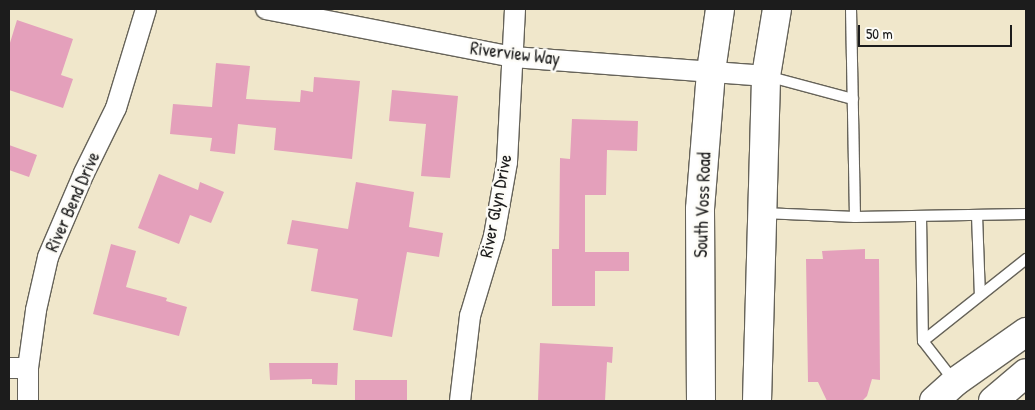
<!DOCTYPE html>
<html>
<head>
<meta charset="utf-8">
<style>
  body { margin:0 }
  #map { position:relative; width:1035px; height:410px; overflow:hidden; background:#f0e7cb; font-family:"Patrick Hand",sans-serif }
  div>[style] { position:absolute }
  [style*='--x'] { left:calc(var(--x)*1px); top:calc(var(--y)*1px); width:calc(var(--w)*1px); rotate:calc(var(--a)*1deg) }
  .building>* { inset:0; background:#e4a0bb; transform-origin:0 0 }
  .roads { filter:drop-shadow(1px 0 #666359) drop-shadow(-1px 0 #666359) drop-shadow(0 1px #666359) drop-shadow(0 -1px #666359) }
  .service>* { height:10px; margin:-5px; padding:0 5px; transform-origin:5px; border-radius:5px; background:#fff }
  .minor>* { height:20px; margin:-10px; padding:0 10px; transform-origin:10px; border-radius:10px; background:#fff }
  .secondary>* { height:28px; margin:-14px; padding:0 14px; transform-origin:14px; border-radius:14px; background:#fff }
  .primary>* { height:28px; margin:-14px; padding:0 14px; transform-origin:14px; border-radius:14px; background:#fff }
  span { translate:-50% -50%; white-space:nowrap; text-align:center; line-height:1.15; -webkit-text-stroke:5px #fdfcf7; paint-order:stroke }
  .street-label { font-size:18px; color:#1c1c1c }
  .frame { position:absolute; inset:0; border:10px solid #1c1c1c; pointer-events:none }
  .scale { position:absolute; left:858px; top:25px; width:154px; height:22px; box-sizing:border-box; border:2px solid #1c1c1c; border-top:0; padding-left:6px; font-size:15px; line-height:18px; white-space:nowrap; color:#1c1c1c; -webkit-text-stroke:4px #fdfcf7; paint-order:stroke }
</style>
</head>
<body>
<div id="map">
  <div class="building">
    <i style="clip-path:polygon(17px 20px,73px 39px,61px 75px,73px 79px,63px 108px,9px 90px,9px 46px)"></i>
    <i style="clip-path:polygon(216px 63px,250px 66px,246px 99px,300px 102px,301px 90px,313px 92px,314px 77px,360px 81px,352px 159px,274px 150px,276px 128px,238px 124px,235px 154px,210px 151px,212px 138px,170px 134px,173px 104px,212px 107px)"></i>
    <i style="clip-path:polygon(392px 90px,458px 96px,450px 178px,421px 176px,426px 124px,389px 121px)"></i>
    <i style="clip-path:polygon(572px 119px,638px 121px,637px 151px,607px 150px,606px 195px,585px 195px,585px 252px,629px 252px,629px 271px,595px 271px,595px 306px,552px 306px,552px 249px,559px 249px,560px 158px,570px 159px)"></i>
    <i style="clip-path:polygon(9px 145px,37px 155px,29px 177px,9px 170px)"></i>
    <i style="clip-path:polygon(159px 174px,198px 190px,200px 182px,224px 192px,211px 223px,190px 215px,179px 244px,138px 228px)"></i>
    <i style="clip-path:polygon(356px 182px,414px 192px,409px 227px,443px 233px,439px 257px,407px 252px,392px 337px,353px 330px,358px 299px,311px 291px,318px 249px,287px 244px,292px 220px,348px 229px)"></i>
    <i style="clip-path:polygon(111px 244px,136px 251px,126px 287px,167px 298px,166px 301px,187px 307px,179px 336px,93px 314px)"></i>
    <i style="clip-path:polygon(865px 249px,865px 259px,879px 259px,880px 380px,872px 379px,867px 396px,862px 401px,827px 401px,818px 382px,808px 382px,806px 259px,823px 259px,822px 251px)"></i>
    <i style="clip-path:polygon(540px 343px,613px 347px,612px 363px,607px 362px,605px 401px,538px 401px)"></i>
    <i style="clip-path:polygon(269px 363px,338px 363px,337px 385px,312px 384px,312px 379px,270px 380px)"></i>
    <i style="left:407px;top:380px;width:21px;height:52px;rotate:90deg"></i>
  </div>
  <div class="roads">
    <div class="service">
      <i style="--x:851;--y:9;--w:208;--a:88.9"></i>
      <i style="--x:767;--y:76;--w:89;--a:15"></i>
      <i style="--x:763;--y:213;--w:92;--a:2.5"></i>
      <i style="--x:855;--y:217;--w:171;--a:-1"></i>
      <i style="--x:977;--y:215;--w:80;--a:87.9"></i>
      <i style="--x:921;--y:216;--w:125;--a:89.1"></i>
      <i style="--x:923;--y:341;--w:51;--a:52.2"></i>
      <i style="--x:923;--y:341;--w:132;--a:-38.5"></i>
    </div>
    <div class="minor">
      <i style="--x:266;--y:9;--w:252;--a:11"></i>
      <i style="--x:513;--y:57;--w:254;--a:4.3"></i>
      <i style="--x:9;--y:368;--w:19;--a:0"></i>
      <i style="--x:28;--y:401;--w:33;--a:-90"></i>
      <i style="--x:28;--y:368;--w:59;--a:-82.1"></i>
      <i style="--x:36;--y:310;--w:54;--a:-77.2"></i>
      <i style="--x:48;--y:257;--w:91;--a:-66.8"></i>
      <i style="--x:84;--y:173;--w:72;--a:-63.8"></i>
      <i style="--x:116;--y:108;--w:103;--a:-73.1"></i>
      <i style="--x:460;--y:401;--w:86;--a:-83.3"></i>
      <i style="--x:470;--y:316;--w:84;--a:-73.3"></i>
      <i style="--x:494;--y:236;--w:75;--a:-80"></i>
      <i style="--x:507;--y:162;--w:153;--a:-87"></i>
    </div>
    <div class="secondary">
      <i style="--x:934;--y:401;--w:28;--a:-42"></i>
      <i style="--x:955;--y:382;--w:87;--a:-35.2"></i>
      <i style="--x:993;--y:401;--w:43;--a:-40.3"></i>
    </div>
    <div class="primary">
      <i style="--x:701;--y:401;--w:192;--a:-90.3"></i>
      <i style="--x:700;--y:209;--w:138;--a:-85.4"></i>
      <i style="--x:711;--y:71;--w:63;--a:-81.7"></i>
      <i style="--x:757;--y:401;--w:325;--a:-88.4"></i>
      <i style="--x:766;--y:76;--w:68;--a:-80.7"></i>
    </div>
  </div>
  <div class="street-label">
    <span style="left:515px;top:54px;rotate:7deg">Riverview Way</span>
    <span style="left:73px;top:202px;rotate:-66deg">River Bend Drive</span>
    <span style="left:703px;top:205px;rotate:-88deg">South Voss Road</span>
    <span style="left:496px;top:206px;rotate:-79deg">River Glyn Drive</span>
  </div>
  <div class="frame"></div>
  <div class="scale">50 m</div>
</div>
</body>
</html>
